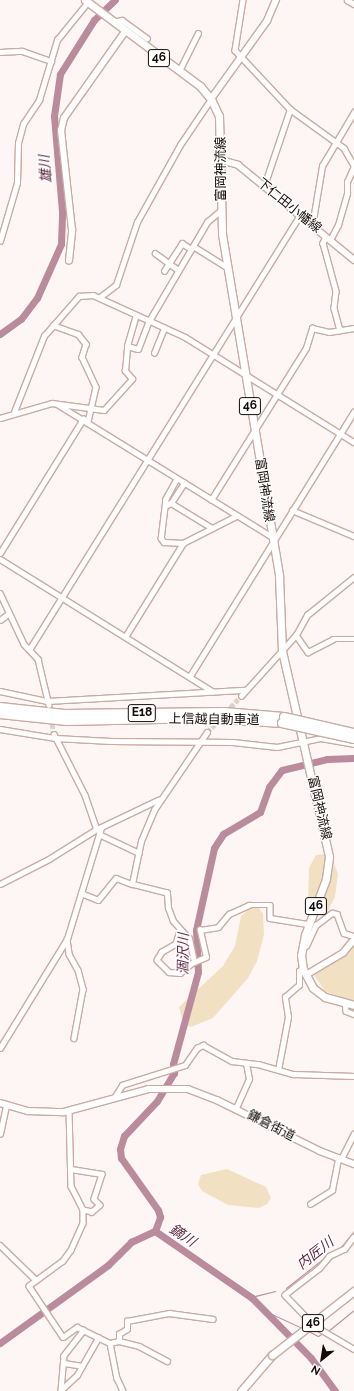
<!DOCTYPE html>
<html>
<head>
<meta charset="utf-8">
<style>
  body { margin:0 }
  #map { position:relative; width:354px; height:1391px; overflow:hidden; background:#fdf6f4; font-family:Raleway,"Noto Sans JP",sans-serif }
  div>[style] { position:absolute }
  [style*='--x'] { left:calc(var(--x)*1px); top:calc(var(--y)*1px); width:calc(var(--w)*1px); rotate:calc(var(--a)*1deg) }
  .green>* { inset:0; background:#f1e1c2 }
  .stream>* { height:1px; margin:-0.5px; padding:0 0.5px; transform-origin:0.5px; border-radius:0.5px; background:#b98b9d }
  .river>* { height:7px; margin:-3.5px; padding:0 3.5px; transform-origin:3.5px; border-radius:3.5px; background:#b98b9d }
  .minor-tunnel>* { height:4.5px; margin-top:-2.25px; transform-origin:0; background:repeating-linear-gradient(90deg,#dad3d0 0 4.5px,transparent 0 6.5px) }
  .roads { filter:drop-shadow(1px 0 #caaba1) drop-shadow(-1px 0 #caaba1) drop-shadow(0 1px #caaba1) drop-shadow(0 -1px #caaba1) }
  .minor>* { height:4.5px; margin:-2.25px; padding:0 2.25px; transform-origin:2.25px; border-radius:2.25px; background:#fff }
  .tertiary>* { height:5.5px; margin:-2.75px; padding:0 2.75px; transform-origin:2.75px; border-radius:2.75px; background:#fff }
  .secondary>* { height:6px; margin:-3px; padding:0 3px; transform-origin:3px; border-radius:3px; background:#fff }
  .primary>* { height:7px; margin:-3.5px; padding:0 3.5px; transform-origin:3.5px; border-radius:3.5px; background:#fff }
  .motorway>* { height:8px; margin:-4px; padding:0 4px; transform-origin:4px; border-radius:4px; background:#fff }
  .bridges { filter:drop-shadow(1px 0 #caaba1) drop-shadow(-1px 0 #caaba1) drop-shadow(0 1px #caaba1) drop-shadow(0 -1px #caaba1) }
  .primary-bridge>* { height:7px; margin:-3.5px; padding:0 3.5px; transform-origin:3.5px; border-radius:3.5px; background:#fff }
  .motorway-bridge>* { height:8px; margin:-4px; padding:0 4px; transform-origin:4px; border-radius:4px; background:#fff }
  span { translate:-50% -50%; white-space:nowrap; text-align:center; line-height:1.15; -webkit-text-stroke:3px #fff; paint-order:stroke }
  .shield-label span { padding:1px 3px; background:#fff; border:1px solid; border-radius:3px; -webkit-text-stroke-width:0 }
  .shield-label { font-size:12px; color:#150a07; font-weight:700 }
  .street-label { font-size:13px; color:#150a07 }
  .water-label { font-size:14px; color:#571f3a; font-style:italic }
  .north { position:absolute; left:302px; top:1339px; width:40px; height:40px; -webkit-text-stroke:3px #fff; paint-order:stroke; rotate:210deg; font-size:11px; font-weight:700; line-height:16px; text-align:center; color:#150a07 }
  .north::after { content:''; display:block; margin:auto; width:14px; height:18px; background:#150a07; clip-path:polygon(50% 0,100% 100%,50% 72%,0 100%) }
</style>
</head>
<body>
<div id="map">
  <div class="green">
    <i style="clip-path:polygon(325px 854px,333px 861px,338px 874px,335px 897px,325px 917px,312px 911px,308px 900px,309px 868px,316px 855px)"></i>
    <i style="clip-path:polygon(252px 907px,259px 908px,263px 914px,264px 935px,257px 961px,248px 978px,213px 1018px,191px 1027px,183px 1023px,179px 1007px,223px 966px,235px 946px,241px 916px)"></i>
    <i style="clip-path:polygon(354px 947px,354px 1002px,325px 991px,314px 975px)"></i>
    <i style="clip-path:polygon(227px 1169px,266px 1187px,271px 1198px,267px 1204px,259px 1208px,228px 1205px,202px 1191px,198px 1184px,201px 1175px)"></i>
  </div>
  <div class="stream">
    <i style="--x:339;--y:1249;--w:23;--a:-50"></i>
    <i style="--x:286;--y:1288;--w:55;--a:-38.3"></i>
    <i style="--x:251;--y:1297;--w:25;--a:-14"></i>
    <i style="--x:265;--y:1311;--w:41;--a:24.7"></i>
    <i style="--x:308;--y:1331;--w:11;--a:27"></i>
    <i style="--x:318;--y:1336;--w:6;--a:-31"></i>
    <i style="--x:328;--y:1331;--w:33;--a:-39"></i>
  </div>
  <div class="river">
    <i style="--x:0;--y:334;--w:26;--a:-36"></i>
    <i style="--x:21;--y:319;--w:26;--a:-53"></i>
    <i style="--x:37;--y:298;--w:59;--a:-66"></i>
    <i style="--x:61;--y:244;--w:33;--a:-88"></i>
    <i style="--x:62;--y:211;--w:95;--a:-94.8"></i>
    <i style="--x:54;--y:116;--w:42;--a:-81.9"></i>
    <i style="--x:60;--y:74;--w:64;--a:-57.8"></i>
    <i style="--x:94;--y:20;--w:29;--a:-44"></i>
    <i style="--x:155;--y:1231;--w:15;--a:-70"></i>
    <i style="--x:160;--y:1217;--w:7;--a:-106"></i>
    <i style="--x:158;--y:1210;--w:64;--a:-125.4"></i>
    <i style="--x:121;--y:1158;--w:9;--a:-96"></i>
    <i style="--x:120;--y:1149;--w:14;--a:-73"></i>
    <i style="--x:124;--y:1136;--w:48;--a:-46.7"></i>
    <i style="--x:157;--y:1101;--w:33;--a:-59"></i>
    <i style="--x:174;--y:1073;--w:9;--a:-96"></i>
    <i style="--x:173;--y:1064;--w:95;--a:-74.8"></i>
    <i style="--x:198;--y:972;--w:42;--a:-92.7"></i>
    <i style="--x:196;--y:930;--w:84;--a:-77.6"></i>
    <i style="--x:214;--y:848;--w:17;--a:-57"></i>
    <i style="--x:223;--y:834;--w:43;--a:-30.7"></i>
    <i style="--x:260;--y:812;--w:27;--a:-70"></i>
    <i style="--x:269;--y:787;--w:21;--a:-53"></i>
    <i style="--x:282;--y:770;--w:46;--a:-13.7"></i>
    <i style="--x:327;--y:759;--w:27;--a:-2"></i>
    <i style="--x:155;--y:1231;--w:118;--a:34.6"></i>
    <i style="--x:252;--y:1298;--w:84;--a:45.5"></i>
    <i style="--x:311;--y:1358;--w:41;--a:54"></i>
    <i style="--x:0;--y:1343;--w:133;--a:-35.8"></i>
    <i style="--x:108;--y:1265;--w:33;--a:-45"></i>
    <i style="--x:131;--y:1242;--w:26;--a:-25"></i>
  </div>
  <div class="minor-tunnel">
    <i style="--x:49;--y:705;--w:29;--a:80"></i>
    <i style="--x:226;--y:712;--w:22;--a:-47"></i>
    <i style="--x:207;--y:732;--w:18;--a:-45"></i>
  </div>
  <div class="roads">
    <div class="minor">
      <i style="--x:243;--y:0;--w:51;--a:99.1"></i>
      <i style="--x:235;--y:50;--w:81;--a:47"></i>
      <i style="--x:290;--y:109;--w:67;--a:35.8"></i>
      <i style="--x:344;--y:148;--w:20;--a:60"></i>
      <i style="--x:347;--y:0;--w:8;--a:30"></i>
      <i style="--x:113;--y:22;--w:9;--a:-13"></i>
      <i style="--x:122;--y:20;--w:31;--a:36"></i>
      <i style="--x:0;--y:52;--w:22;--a:-3"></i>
      <i style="--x:22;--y:51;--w:31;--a:19"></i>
      <i style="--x:179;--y:71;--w:42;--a:-63.4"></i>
      <i style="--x:264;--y:186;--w:81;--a:-71.3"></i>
      <i style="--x:312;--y:226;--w:61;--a:-80.5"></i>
      <i style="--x:322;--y:166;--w:63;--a:-59.3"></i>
      <i style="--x:326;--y:237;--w:7;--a:117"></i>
      <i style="--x:323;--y:243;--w:50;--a:74.8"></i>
      <i style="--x:336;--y:291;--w:17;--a:97"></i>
      <i style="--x:334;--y:308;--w:23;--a:75"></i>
      <i style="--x:330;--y:240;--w:17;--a:-62"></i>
      <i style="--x:338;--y:225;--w:33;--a:-74"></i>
      <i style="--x:347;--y:193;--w:11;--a:-90"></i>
      <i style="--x:347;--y:182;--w:17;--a:-66"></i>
      <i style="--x:0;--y:241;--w:60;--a:-73.7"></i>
      <i style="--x:17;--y:183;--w:40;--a:-88.6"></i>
      <i style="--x:18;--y:143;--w:20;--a:-75"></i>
      <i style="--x:23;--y:124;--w:29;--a:-56"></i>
      <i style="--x:39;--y:100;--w:63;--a:-73.3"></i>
      <i style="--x:57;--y:40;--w:48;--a:-51"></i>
      <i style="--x:193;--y:246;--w:40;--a:32"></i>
      <i style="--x:155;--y:253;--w:27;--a:36"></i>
      <i style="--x:164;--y:271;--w:33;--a:-57"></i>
      <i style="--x:182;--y:243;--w:11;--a:34"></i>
      <i style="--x:100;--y:297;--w:20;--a:-37"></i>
      <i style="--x:116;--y:285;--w:66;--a:-71.6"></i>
      <i style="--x:137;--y:222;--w:88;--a:-60.8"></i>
      <i style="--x:180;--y:145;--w:55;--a:-56"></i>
      <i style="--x:149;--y:321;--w:115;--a:-59.6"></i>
      <i style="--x:207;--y:222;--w:17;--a:-40"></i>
      <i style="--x:53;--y:325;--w:27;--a:20"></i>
      <i style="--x:78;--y:334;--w:13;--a:51"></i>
      <i style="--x:86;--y:344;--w:14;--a:107"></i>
      <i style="--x:82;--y:357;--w:33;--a:65"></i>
      <i style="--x:96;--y:387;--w:37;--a:103"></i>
      <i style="--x:127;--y:346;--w:11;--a:15"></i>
      <i style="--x:138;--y:349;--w:30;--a:-69"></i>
      <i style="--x:154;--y:353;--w:27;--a:-68"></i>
      <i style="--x:57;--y:404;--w:253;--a:31.7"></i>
      <i style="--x:14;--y:412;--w:82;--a:-68.5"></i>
      <i style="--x:44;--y:336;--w:53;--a:-48.8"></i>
      <i style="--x:79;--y:296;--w:14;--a:-4"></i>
      <i style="--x:93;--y:295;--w:101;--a:24.5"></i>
      <i style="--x:185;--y:337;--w:199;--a:31.9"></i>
      <i style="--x:0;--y:418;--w:54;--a:-16.1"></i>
      <i style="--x:52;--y:403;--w:52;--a:7.7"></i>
      <i style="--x:104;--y:410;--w:42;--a:-47.9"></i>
      <i style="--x:132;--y:379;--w:11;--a:-131"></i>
      <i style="--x:125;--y:371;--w:25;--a:-85"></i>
      <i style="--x:127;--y:346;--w:32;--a:-74"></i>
      <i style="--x:177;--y:479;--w:23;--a:119"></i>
      <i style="--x:166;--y:499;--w:39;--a:97"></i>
      <i style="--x:161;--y:538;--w:5;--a:53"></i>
      <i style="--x:164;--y:542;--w:19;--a:3"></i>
      <i style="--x:183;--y:543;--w:59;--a:-27"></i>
      <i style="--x:211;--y:500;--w:179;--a:-58"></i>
      <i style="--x:306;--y:348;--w:21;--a:-73"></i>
      <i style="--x:312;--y:328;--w:17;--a:13"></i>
      <i style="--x:329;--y:332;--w:25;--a:-9"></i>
      <i style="--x:171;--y:503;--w:24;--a:-57"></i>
      <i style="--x:165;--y:506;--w:7;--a:-27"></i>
      <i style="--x:171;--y:503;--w:48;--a:31.4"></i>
      <i style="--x:292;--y:510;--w:67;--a:22.8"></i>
      <i style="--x:0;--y:553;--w:158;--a:-58.2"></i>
      <i style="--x:0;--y:559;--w:250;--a:31.9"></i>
      <i style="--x:0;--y:593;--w:56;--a:64.8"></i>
      <i style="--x:24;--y:644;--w:21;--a:47"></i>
      <i style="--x:38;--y:659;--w:47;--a:76.6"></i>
      <i style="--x:0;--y:620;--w:10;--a:-37"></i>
      <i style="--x:296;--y:635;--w:21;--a:55"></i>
      <i style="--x:308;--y:652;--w:28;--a:-27"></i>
      <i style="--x:333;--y:639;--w:21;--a:0"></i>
      <i style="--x:125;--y:637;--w:110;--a:-58.3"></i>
      <i style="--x:29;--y:650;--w:513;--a:-58.08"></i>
      <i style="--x:190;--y:676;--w:311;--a:-58.2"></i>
      <i style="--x:0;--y:691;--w:48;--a:12"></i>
      <i style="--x:47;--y:701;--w:199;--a:-3.2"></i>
      <i style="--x:241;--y:696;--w:82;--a:-48"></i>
      <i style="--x:296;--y:635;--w:23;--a:-61"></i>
      <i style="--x:307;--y:615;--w:60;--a:-39"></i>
      <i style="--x:0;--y:729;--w:56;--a:9.3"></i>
      <i style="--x:55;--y:738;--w:56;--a:3.1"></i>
      <i style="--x:111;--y:741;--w:122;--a:0.5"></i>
      <i style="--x:233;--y:742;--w:44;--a:6.5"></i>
      <i style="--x:277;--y:747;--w:45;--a:-11.6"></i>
      <i style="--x:321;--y:738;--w:34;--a:10"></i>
      <i style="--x:54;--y:734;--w:68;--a:63.1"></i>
      <i style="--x:85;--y:795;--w:36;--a:71"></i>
      <i style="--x:99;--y:834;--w:44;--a:25.4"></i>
      <i style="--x:0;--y:884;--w:55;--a:-27"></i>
      <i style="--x:49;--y:859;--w:57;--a:-32"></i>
      <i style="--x:97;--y:829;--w:68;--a:-25.4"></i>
      <i style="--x:81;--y:893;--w:18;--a:22"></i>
      <i style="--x:98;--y:900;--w:28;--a:-51"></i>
      <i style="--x:116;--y:878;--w:17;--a:21"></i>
      <i style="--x:180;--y:930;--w:15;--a:106"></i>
      <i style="--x:176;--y:944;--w:16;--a:150"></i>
      <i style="--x:162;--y:952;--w:9;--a:122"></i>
      <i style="--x:157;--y:960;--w:17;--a:45"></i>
      <i style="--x:169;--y:972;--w:11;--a:5"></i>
      <i style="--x:180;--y:973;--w:16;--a:-40"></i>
      <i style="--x:192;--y:963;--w:15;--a:-23"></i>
      <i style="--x:206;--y:957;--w:28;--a:-103"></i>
      <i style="--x:200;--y:930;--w:18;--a:-9"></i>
      <i style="--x:218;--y:927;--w:17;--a:-50"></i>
      <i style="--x:229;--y:914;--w:22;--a:-24"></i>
      <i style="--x:249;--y:905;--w:21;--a:0"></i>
      <i style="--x:270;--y:905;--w:13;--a:90"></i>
      <i style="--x:270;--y:918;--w:39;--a:9"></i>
      <i style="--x:67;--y:939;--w:15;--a:82"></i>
      <i style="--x:69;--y:954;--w:18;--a:61"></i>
      <i style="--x:78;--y:970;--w:20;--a:75"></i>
      <i style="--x:83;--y:989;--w:50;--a:100.4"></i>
      <i style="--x:302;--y:946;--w:4;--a:0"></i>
      <i style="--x:306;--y:946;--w:23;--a:-65"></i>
      <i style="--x:316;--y:925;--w:20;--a:-37"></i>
      <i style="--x:332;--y:913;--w:5;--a:11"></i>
      <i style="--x:337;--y:914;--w:20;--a:70"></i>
      <i style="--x:344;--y:933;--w:10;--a:17"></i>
      <i style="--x:194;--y:962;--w:24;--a:-102"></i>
      <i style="--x:189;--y:939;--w:24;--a:-132"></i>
      <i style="--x:173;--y:921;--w:14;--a:-111"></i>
      <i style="--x:168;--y:908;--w:15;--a:-94"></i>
      <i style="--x:167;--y:893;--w:36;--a:-166"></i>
      <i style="--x:132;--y:884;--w:44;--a:-78.2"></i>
      <i style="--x:141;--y:841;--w:34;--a:-67"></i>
      <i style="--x:154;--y:810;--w:94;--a:-55.8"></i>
      <i style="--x:345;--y:1003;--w:8;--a:83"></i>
      <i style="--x:346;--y:1011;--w:9;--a:21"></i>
      <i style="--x:0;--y:1048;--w:128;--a:-58.4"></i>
      <i style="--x:67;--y:939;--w:116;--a:-73"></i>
      <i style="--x:278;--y:1070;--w:54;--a:-79.3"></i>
      <i style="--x:288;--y:1017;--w:20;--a:-99"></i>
      <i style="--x:285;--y:997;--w:18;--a:-41"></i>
      <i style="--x:299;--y:985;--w:14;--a:-90"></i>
      <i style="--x:299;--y:971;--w:4;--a:-27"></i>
      <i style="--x:114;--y:1098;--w:15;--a:-58"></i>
      <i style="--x:122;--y:1085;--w:66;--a:-17.6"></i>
      <i style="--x:185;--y:1065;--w:21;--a:-55"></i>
      <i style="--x:197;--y:1048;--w:7;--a:-27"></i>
      <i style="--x:203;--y:1045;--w:33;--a:29"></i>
      <i style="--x:232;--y:1061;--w:26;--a:7"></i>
      <i style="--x:258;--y:1064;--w:37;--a:16"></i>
      <i style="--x:294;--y:1074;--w:60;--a:1.9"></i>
      <i style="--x:236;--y:1108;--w:32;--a:-66"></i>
      <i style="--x:249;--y:1079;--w:16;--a:-101"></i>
      <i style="--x:69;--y:1111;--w:75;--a:88.5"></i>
      <i style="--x:71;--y:1186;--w:27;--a:63"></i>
      <i style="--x:83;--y:1210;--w:13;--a:90"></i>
      <i style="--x:83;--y:1223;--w:30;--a:114"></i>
      <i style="--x:71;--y:1250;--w:14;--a:126"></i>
      <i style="--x:63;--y:1261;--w:42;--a:143.7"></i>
      <i style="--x:29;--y:1286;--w:61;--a:56.3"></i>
      <i style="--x:63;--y:1337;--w:17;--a:-36"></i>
      <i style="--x:77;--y:1327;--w:37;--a:26"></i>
      <i style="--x:110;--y:1343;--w:36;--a:79"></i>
      <i style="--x:117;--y:1378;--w:14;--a:65"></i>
      <i style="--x:0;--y:1134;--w:30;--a:-78"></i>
      <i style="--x:341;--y:1159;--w:28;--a:-63"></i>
      <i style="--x:71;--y:1169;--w:31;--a:9"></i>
      <i style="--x:102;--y:1174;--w:26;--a:108"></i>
      <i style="--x:94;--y:1199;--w:8;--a:45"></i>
      <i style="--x:100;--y:1205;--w:11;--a:139"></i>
      <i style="--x:92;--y:1212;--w:9;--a:-167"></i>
      <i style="--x:310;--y:1204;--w:26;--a:-32"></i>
      <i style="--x:332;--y:1190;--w:33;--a:-79"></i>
      <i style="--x:354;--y:1237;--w:15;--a:127"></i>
      <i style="--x:345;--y:1249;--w:17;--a:155"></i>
      <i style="--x:330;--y:1256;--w:16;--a:130"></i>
      <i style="--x:320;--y:1268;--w:44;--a:142.4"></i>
      <i style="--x:285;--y:1295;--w:43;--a:45.9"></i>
      <i style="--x:315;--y:1326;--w:45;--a:30.5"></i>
      <i style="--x:0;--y:1245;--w:50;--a:44.2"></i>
      <i style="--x:84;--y:1330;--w:33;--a:128"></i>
      <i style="--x:64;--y:1356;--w:34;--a:95"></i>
      <i style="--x:61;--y:1390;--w:22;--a:-43"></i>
      <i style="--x:77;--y:1375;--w:43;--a:-60.4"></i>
      <i style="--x:119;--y:1341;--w:7;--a:-90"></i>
      <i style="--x:119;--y:1334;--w:9;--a:-32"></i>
      <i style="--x:127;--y:1329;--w:8;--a:-90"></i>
      <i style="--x:127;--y:1321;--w:43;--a:-10.8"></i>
      <i style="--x:169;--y:1313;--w:44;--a:7.8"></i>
      <i style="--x:110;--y:1343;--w:9;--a:-13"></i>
      <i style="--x:119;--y:1341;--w:21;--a:14"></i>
      <i style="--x:139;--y:1346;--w:32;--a:28"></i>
      <i style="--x:64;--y:1363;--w:18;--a:9"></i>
    </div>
    <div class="tertiary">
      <i style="--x:211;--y:99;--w:96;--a:-54.3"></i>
      <i style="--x:267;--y:21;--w:23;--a:-67"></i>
      <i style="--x:69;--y:261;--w:31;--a:-84"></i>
      <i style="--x:72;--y:230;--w:100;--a:-96.3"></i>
      <i style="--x:61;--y:131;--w:13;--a:-77"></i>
      <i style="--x:64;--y:118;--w:105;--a:-54.7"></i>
      <i style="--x:306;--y:975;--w:43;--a:-30.7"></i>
      <i style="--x:343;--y:953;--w:17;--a:-50"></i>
      <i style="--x:0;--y:1103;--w:29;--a:16"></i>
      <i style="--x:28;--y:1111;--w:36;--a:2"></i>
      <i style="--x:64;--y:1112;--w:88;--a:-15.1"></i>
      <i style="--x:149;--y:1089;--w:39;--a:0"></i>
      <i style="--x:188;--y:1089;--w:31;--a:21"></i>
      <i style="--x:217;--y:1100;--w:115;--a:26.3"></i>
      <i style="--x:320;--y:1151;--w:36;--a:21"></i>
    </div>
    <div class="secondary">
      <i style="--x:221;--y:160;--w:18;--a:16"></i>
      <i style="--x:238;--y:165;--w:150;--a:39.3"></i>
    </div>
    <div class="primary">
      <i style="--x:85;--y:0;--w:144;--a:36.8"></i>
      <i style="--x:200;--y:86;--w:17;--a:50"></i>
      <i style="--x:211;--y:99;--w:19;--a:65"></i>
      <i style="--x:219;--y:116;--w:118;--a:88.5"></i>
      <i style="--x:222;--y:234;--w:347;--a:80.5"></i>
      <i style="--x:279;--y:576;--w:75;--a:87.7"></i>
      <i style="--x:282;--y:651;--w:211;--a:77.1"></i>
      <i style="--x:329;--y:857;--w:22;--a:98"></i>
      <i style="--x:326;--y:879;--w:60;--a:110.6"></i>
      <i style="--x:305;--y:935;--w:20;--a:101"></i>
      <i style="--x:301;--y:955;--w:14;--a:82"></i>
      <i style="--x:303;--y:969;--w:21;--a:62"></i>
      <i style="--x:313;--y:988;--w:15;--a:37"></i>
      <i style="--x:325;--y:997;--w:30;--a:15"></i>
      <i style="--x:241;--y:1391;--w:48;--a:-49.3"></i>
    </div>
    <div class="motorway">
      <i style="--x:0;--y:707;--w:65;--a:6.1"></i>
      <i style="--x:65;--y:714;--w:159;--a:-0.7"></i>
      <i style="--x:224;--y:712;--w:60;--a:4.8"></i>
      <i style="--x:0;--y:714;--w:67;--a:6"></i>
      <i style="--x:67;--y:721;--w:139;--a:-1.2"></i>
      <i style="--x:206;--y:718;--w:76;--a:3.8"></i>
    </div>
  </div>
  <div class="bridges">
    <div class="primary-bridge">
      <i style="--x:272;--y:1355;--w:104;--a:-38"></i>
    </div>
    <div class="motorway-bridge">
      <i style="--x:284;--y:717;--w:72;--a:12.9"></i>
      <i style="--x:282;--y:723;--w:74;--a:12.5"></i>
    </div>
  </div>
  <div class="shield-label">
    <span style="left:159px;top:58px">46</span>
    <span style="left:250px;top:406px">46</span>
    <span style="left:142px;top:713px">E18</span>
    <span style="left:316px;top:906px">46</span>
    <span style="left:313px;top:1323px">46</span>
  </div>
  <div class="street-label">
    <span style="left:221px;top:169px;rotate:-90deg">富岡神流線</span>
    <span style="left:289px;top:206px;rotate:39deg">下仁田小幡線</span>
    <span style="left:264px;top:490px;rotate:81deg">富岡神流線</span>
    <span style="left:214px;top:720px;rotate:1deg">上信越自動車道</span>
    <span style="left:319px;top:808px;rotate:77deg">富岡神流線</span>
    <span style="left:271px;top:1126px;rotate:27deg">鎌倉街道</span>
  </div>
  <div class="water-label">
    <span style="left:45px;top:169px;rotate:-95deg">雄川</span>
    <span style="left:183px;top:954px;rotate:-89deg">涸沢川</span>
    <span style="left:183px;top:1235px;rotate:34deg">鏑川</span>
    <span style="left:315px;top:1253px;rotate:-38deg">内匠川</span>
  </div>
  <div class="north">N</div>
</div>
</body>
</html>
